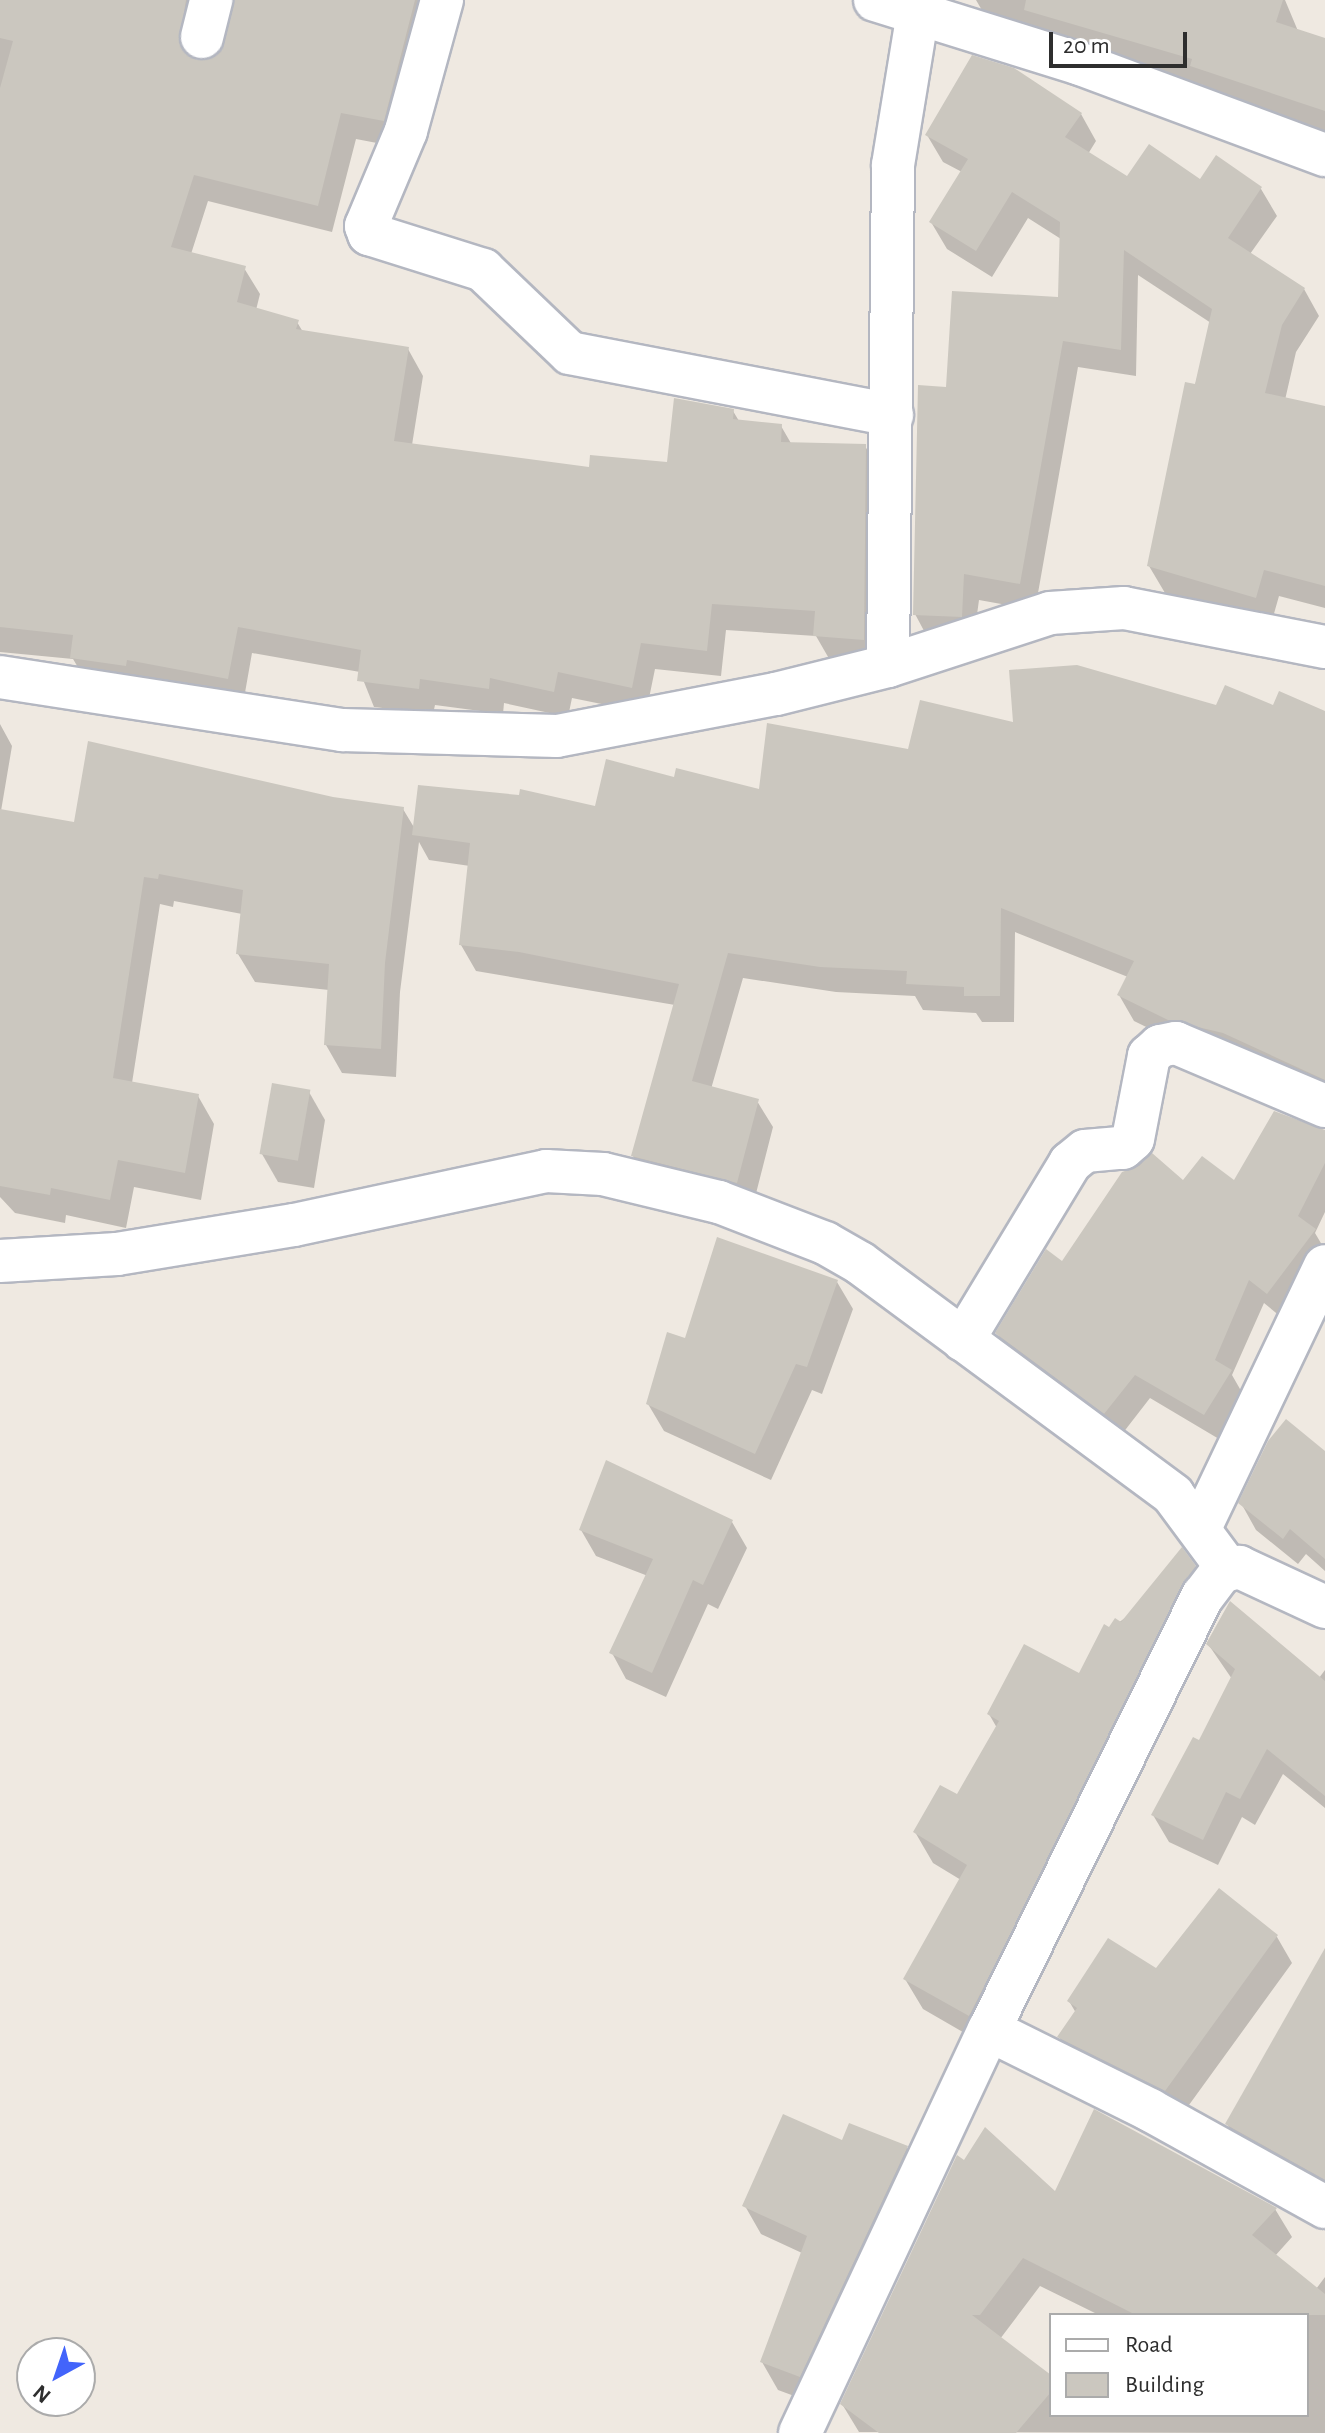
<!DOCTYPE html>
<html>
<head>
<meta charset="utf-8">
<style>
  body { margin:0 }
  #map { position:relative; width:1325px; height:2433px; overflow:hidden; background:#efe9e1; font-family:"Alegreya Sans",sans-serif }
  div>[style] { position:absolute }
  [style*='--x'] { left:calc(var(--x)*1px); top:calc(var(--y)*1px); width:calc(var(--w)*1px); rotate:calc(var(--a)*1deg) }
  .shadow>* { inset:0; background:#0003 }
  .building>* { inset:0; background:#cbc7bf; transform-origin:0 0 }
  .roads { filter:drop-shadow(2px 0 #b4b7c1) drop-shadow(-2px 0 #b4b7c1) drop-shadow(0 2px #b4b7c1) drop-shadow(0 -2px #b4b7c1) }
  .street>* { height:42px; margin:-21px; padding:0 21px; transform-origin:21px; border-radius:21px; background:#fff }
  span { translate:-50% -50%; white-space:nowrap; text-align:center; line-height:1.15; -webkit-text-stroke:7px #fff; paint-order:stroke }
  .legend { position:absolute; left:1049px; top:2313px; width:260px; height:104px; box-sizing:border-box; background:#fff; border:2px solid #ababab; margin:0; padding:10px 14px; list-style:none; font-size:24px; color:#2e2e2e }
  .legend li { display:flex; align-items:center; gap:16px; height:40px }
  .legend b { width:40px; border:2px solid #ababab }
  .north { position:absolute; left:16px; top:2337px; width:80px; height:80px; box-sizing:border-box; background:#fff; border:2px solid #ababab; border-radius:50%; rotate:220deg; font-size:22px; font-weight:700; line-height:32px; text-align:center; color:#2e2e2e }
  .north::after { content:''; display:block; margin:auto; width:28px; height:36px; background:#4264fb; clip-path:polygon(50% 0,100% 100%,50% 72%,0 100%) }
  .scale { position:absolute; left:1049px; top:32px; width:138px; height:36px; box-sizing:border-box; border:4px solid #2e2e2e; border-top:0; padding-left:10px; font-size:24px; line-height:28px; white-space:nowrap; color:#2e2e2e; -webkit-text-stroke:6px #fff; paint-order:stroke }
</style>
</head>
<body>
<div id="map">
  <div class="shadow">
    <i style="clip-path:polygon(evenodd,0 0,439px 0,398px 147px,356px 139px,332px 232px,208px 201px,191px 254px,244px 268px,260px 294px,256px 310px,297px 322px,303px 332px,408px 349px,423px 376px,412px 445px,591px 469px,669px 464px,733px 411px,739px 421px,781px 426px,792px 445px,865px 446px,880px 472px,878px 665px,831px 662px,816px 636px,726px 630px,721px 676px,655px 669px,646px 713px,572px 698px,568px 717px,504px 703px,503px 714px,435px 705px,433px 714px,374px 707px,360px 672px,252px 653px,243px 704px,88px 684px,73px 659px,0 652px,0 0,219px 3px,235px 3px,227px 44px,210px 62px,194px 62px,202px 21px,219px 3px)"></i>
    <i style="clip-path:polygon(976px 0,1285px 0,1298px 31px,1325px 40px,1325px 132px,1208px 94px,1203px 85px,1019px 32px,983px 12px)"></i>
    <i style="clip-path:polygon(1081px 114px,1096px 141px,1088px 154px,1128px 179px,1200px 181px,1216px 158px,1261px 189px,1277px 216px,1250px 254px,1304px 289px,1319px 316px,1296px 352px,1285px 400px,1325px 408px,1325px 608px,1279px 596px,1271px 624px,1165px 593px,1149px 566px,1211px 323px,1138px 275px,1136px 376px,1078px 367px,1035px 610px,979px 600px,973px 644px,930px 642px,915px 614px,947px 390px,1060px 300px,1061px 239px,1028px 218px,992px 277px,947px 249px,931px 222px,962px 172px,943px 162px,927px 135px)"></i>
    <i style="clip-path:polygon(1218px 707px,1325px 714px,1325px 1098px,1185px 1046px,1134px 1021px,1119px 995px,1128px 977px,1015px 932px,1014px 1022px,982px 1022px,976px 1013px,923px 1010px,915px 996px,836px 992px,743px 978px,711px 1089px,757px 1101px,773px 1127px,752px 1209px,648px 1182px,633px 1156px,675px 1005px,476px 971px,461px 945px,470px 866px,429px 860px,419px 842px,400px 992px,396px 1077px,342px 1073px,326px 1045px,329px 990px,255px 982px,238px 954px,242px 914px,174px 901px,173px 907px,160px 904px,132px 1083px,198px 1096px,214px 1124px,201px 1200px,134px 1187px,126px 1228px,66px 1215px,65px 1223px,15px 1213px,0 1197px,0 724px,12px 746px,1px 811px,75px 824px,333px 799px,403px 809px,415px 829px,596px 808px,675px 780px,760px 792px,1015px 725px)"></i>
    <i style="clip-path:polygon(309px 1092px,325px 1120px,314px 1188px,278px 1182px,262px 1154px)"></i>
    <i style="clip-path:polygon(1325px 1131px,1325px 1212px,1315px 1233px,1325px 1250px,1281px 1317px,1264px 1303px,1232px 1375px,1244px 1396px,1219px 1439px,1150px 1398px,1119px 1438px,1012px 1358px,997px 1333px,1063px 1264px,1117px 1181px,1152px 1155px,1183px 1183px,1234px 1183px)"></i>
    <i style="clip-path:polygon(837px 1282px,853px 1309px,822px 1394px,812px 1390px,771px 1480px,664px 1431px,648px 1404px,687px 1340px)"></i>
    <i style="clip-path:polygon(1325px 1453px,1325px 1571px,1306px 1554px,1298px 1564px,1256px 1530px,1241px 1503px)"></i>
    <i style="clip-path:polygon(732px 1522px,747px 1548px,718px 1609px,708px 1604px,666px 1697px,626px 1679px,612px 1653px,648px 1576px,596px 1556px,581px 1530px)"></i>
    <i style="clip-path:polygon(1194px 1567px,1212px 1598px,987px 2046px,923px 2009px,905px 1979px,961px 1880px,933px 1863px,915px 1832px,957px 1797px,997px 1728px,989px 1714px,1080px 1675px,1110px 1629px)"></i>
    <i style="clip-path:polygon(1208px 1644px,1319px 1678px,1325px 1670px,1325px 1808px,1283px 1774px,1255px 1825px,1242px 1817px,1218px 1865px,1169px 1842px,1153px 1815px,1200px 1743px,1232px 1679px)"></i>
    <i style="clip-path:polygon(1219px 1891px,1277px 1937px,1292px 1963px,1181px 2116px,1075px 2063px,1059px 2037px,1076px 2013px,1069px 2001px,1156px 1971px)"></i>
    <i style="clip-path:polygon(1325px 1952px,1325px 2202px,1245px 2154px,1227px 2124px)"></i>
    <i style="clip-path:polygon(844px 2142px,907px 2148px,923px 2176px,816px 2404px,778px 2390px,762px 2362px,802px 2253px,761px 2234px,745px 2206px)"></i>
    <i style="clip-path:polygon(evenodd,1056px 2194px,1275px 2209px,1292px 2237px,1275px 2256px,1316px 2289px,1325px 2277px,1325px 2433px,859px 2432px,842px 2404px,1056px 2194px,1040px 2286px,1099px 2315px,1307px 2315px,1307px 2415px,1051px 2415px,1051px 2378px,1000px 2339px,1040px 2286px)"></i>
  </div>
  <div class="building">
    <i style="clip-path:polygon(0 0,186px 0,179px 43px,197px 60px,220px 53px,234px 0,415px 0,384px 121px,341px 113px,318px 206px,194px 175px,171px 247px,246px 266px,237px 302px,299px 320px,296px 329px,409px 347px,394px 441px,589px 467px,590px 455px,667px 462px,674px 398px,734px 409px,733px 419px,782px 424px,781px 442px,866px 444px,864px 640px,813px 636px,815px 611px,712px 604px,707px 651px,641px 643px,632px 688px,558px 672px,554px 692px,490px 678px,489px 689px,420px 679px,419px 689px,357px 681px,361px 650px,238px 627px,228px 679px,127px 660px,126px 666px,70px 658px,73px 635px,0 627px,0 88px,13px 41px,0 38px)"></i>
    <i style="clip-path:polygon(1026px 0,1283px 0,1276px 22px,1325px 38px,1325px 111px,1190px 66px,1192px 59px,1024px 10px)"></i>
    <i style="clip-path:polygon(972px 55px,1014px 68px,1082px 113px,1065px 137px,1127px 176px,1149px 144px,1200px 179px,1216px 155px,1262px 187px,1228px 238px,1305px 288px,1282px 325px,1265px 393px,1325px 406px,1325px 586px,1264px 570px,1256px 598px,1147px 566px,1185px 382px,1195px 384px,1212px 309px,1124px 250px,1121px 350px,1063px 341px,1020px 584px,964px 574px,962px 617px,913px 615px,918px 385px,946px 387px,952px 291px,1058px 297px,1060px 222px,1012px 192px,976px 251px,929px 222px,968px 159px,925px 135px)"></i>
    <i style="clip-path:polygon(1077px 665px,1216px 705px,1225px 685px,1273px 705px,1279px 691px,1325px 711px,1325px 1080px,1223px 1033px,1168px 1020px,1117px 995px,1134px 961px,1001px 908px,1000px 996px,964px 996px,964px 987px,906px 984px,907px 971px,820px 967px,728px 953px,692px 1081px,759px 1099px,737px 1183px,631px 1156px,679px 984px,519px 952px,459px 945px,470px 843px,412px 835px,418px 785px,519px 795px,520px 789px,595px 806px,606px 759px,674px 777px,676px 768px,759px 789px,767px 723px,908px 749px,920px 700px,1013px 722px,1009px 670px)"></i>
    <i style="clip-path:polygon(88px 741px,333px 797px,404px 807px,385px 963px,381px 1049px,324px 1045px,329px 964px,236px 954px,243px 890px,159px 874px,158px 879px,144px 877px,113px 1078px,199px 1094px,185px 1173px,118px 1160px,110px 1200px,51px 1188px,50px 1195px,0 1186px,0 809px,74px 822px)"></i>
    <i style="left:272px;top:1083px;width:39px;height:72px;rotate:10deg"></i>
    <i style="clip-path:polygon(1274px 1111px,1325px 1130px,1325px 1163px,1298px 1216px,1316px 1229px,1267px 1294px,1249px 1280px,1215px 1360px,1232px 1370px,1204px 1415px,1135px 1375px,1104px 1414px,995px 1333px,1046px 1249px,1062px 1261px,1122px 1172px,1139px 1166px,1152px 1153px,1183px 1180px,1202px 1156px,1234px 1180px)"></i>
    <i style="clip-path:polygon(717px 1237px,838px 1280px,807px 1367px,796px 1364px,755px 1454px,646px 1404px,667px 1332px,685px 1338px)"></i>
    <i style="clip-path:polygon(1286px 1419px,1325px 1451px,1325px 1559px,1290px 1529px,1283px 1539px,1238px 1503px,1268px 1441px)"></i>
    <i style="clip-path:polygon(606px 1460px,733px 1520px,703px 1585px,693px 1580px,652px 1673px,609px 1653px,653px 1559px,579px 1530px)"></i>
    <i style="clip-path:polygon(1182px 1547px,1196px 1566px,969px 2016px,903px 1979px,967px 1865px,913px 1832px,940px 1785px,957px 1794px,999px 1721px,987px 1714px,1024px 1644px,1079px 1673px,1104px 1624px,1109px 1627px,1115px 1618px,1121px 1622px)"></i>
    <i style="clip-path:polygon(1230px 1601px,1325px 1681px,1325px 1796px,1267px 1749px,1240px 1799px,1226px 1792px,1203px 1840px,1151px 1815px,1193px 1737px,1199px 1740px,1235px 1669px,1206px 1644px)"></i>
    <i style="clip-path:polygon(1219px 1888px,1278px 1935px,1165px 2091px,1057px 2037px,1077px 2008px,1067px 2001px,1108px 1938px,1156px 1968px)"></i>
    <i style="clip-path:polygon(1325px 1948px,1325px 2180px,1225px 2124px)"></i>
    <i style="clip-path:polygon(1094px 2109px,1277px 2208px,1252px 2235px,1325px 2294px,1325px 2315px,1136px 2315px,1023px 2258px,980px 2315px,972px 2315px,1051px 2375px,1051px 2392px,1016px 2433px,879px 2433px,840px 2404px,957px 2155px,964px 2160px,985px 2127px,1055px 2191px)"></i>
    <i style="clip-path:polygon(783px 2114px,842px 2140px,849px 2123px,908px 2146px,800px 2377px,760px 2362px,807px 2236px,742px 2206px)"></i>
  </div>
  <div class="roads">
    <div class="street">
      <i style="--x:442;--y:0;--w:136;--a:105.4"></i>
      <i style="--x:406;--y:131;--w:103;--a:112.8"></i>
      <i style="--x:366;--y:226;--w:9;--a:69"></i>
      <i style="--x:369;--y:234;--w:120;--a:17.5"></i>
      <i style="--x:483;--y:270;--w:120;--a:43.7"></i>
      <i style="--x:570;--y:353;--w:328;--a:10.9"></i>
      <i style="--x:875;--y:0;--w:215;--a:17.3"></i>
      <i style="--x:1080;--y:64;--w:261;--a:20.4"></i>
      <i style="--x:202;--y:37;--w:38;--a:-76"></i>
      <i style="--x:888;--y:666;--w:501;--a:-89.43"></i>
      <i style="--x:893;--y:165;--w:167;--a:-80.7"></i>
      <i style="--x:0;--y:677;--w:346;--a:8.8"></i>
      <i style="--x:342;--y:730;--w:215;--a:1.6"></i>
      <i style="--x:557;--y:736;--w:223;--a:-10.9"></i>
      <i style="--x:776;--y:694;--w:115;--a:-14"></i>
      <i style="--x:888;--y:666;--w:170;--a:-18.1"></i>
      <i style="--x:1050;--y:613;--w:74;--a:-3.9"></i>
      <i style="--x:1124;--y:608;--w:205;--a:11"></i>
      <i style="--x:0;--y:1261;--w:117;--a:-3.4"></i>
      <i style="--x:117;--y:1254;--w:179;--a:-9.3"></i>
      <i style="--x:294;--y:1225;--w:258;--a:-12.1"></i>
      <i style="--x:546;--y:1171;--w:57;--a:3"></i>
      <i style="--x:603;--y:1174;--w:119;--a:13.6"></i>
      <i style="--x:719;--y:1202;--w:114;--a:21.1"></i>
      <i style="--x:825;--y:1243;--w:40;--a:29.7"></i>
      <i style="--x:860;--y:1263;--w:390;--a:36.5"></i>
      <i style="--x:1173;--y:1495;--w:92;--a:53.4"></i>
      <i style="--x:963;--y:1340;--w:207;--a:-58.8"></i>
      <i style="--x:1070;--y:1163;--w:19;--a:-39"></i>
      <i style="--x:1085;--y:1151;--w:38;--a:-5"></i>
      <i style="--x:1123;--y:1148;--w:13;--a:-42"></i>
      <i style="--x:1133;--y:1139;--w:85;--a:-79.1"></i>
      <i style="--x:1149;--y:1056;--w:15;--a:-42"></i>
      <i style="--x:1160;--y:1046;--w:16;--a:-11"></i>
      <i style="--x:1176;--y:1043;--w:162;--a:22.9"></i>
      <i style="--x:1200;--y:1528;--w:290;--a:-64.5"></i>
      <i style="--x:989;--y:2030;--w:180;--a:26.4"></i>
      <i style="--x:1150;--y:2110;--w:200;--a:29"></i>
      <i style="--x:800;--y:2433;--w:445;--a:-64.9"></i>
      <i style="--x:989;--y:2030;--w:484;--a:-63.8"></i>
      <i style="--x:1203;--y:1596;--w:30;--a:-53"></i>
      <i style="--x:1221;--y:1572;--w:19;--a:-16"></i>
      <i style="--x:1239;--y:1567;--w:95;--a:24.9"></i>
    </div>
  </div>
  <ul class="legend">
  <li><b style="height:10px;background:#fff"></b>Road</li>
  <li><b style="height:22px;background:#cbc7bf"></b>Building</li>
  </ul>
  <div class="north">N</div>
  <div class="scale">20 m</div>
</div>
</body>
</html>
